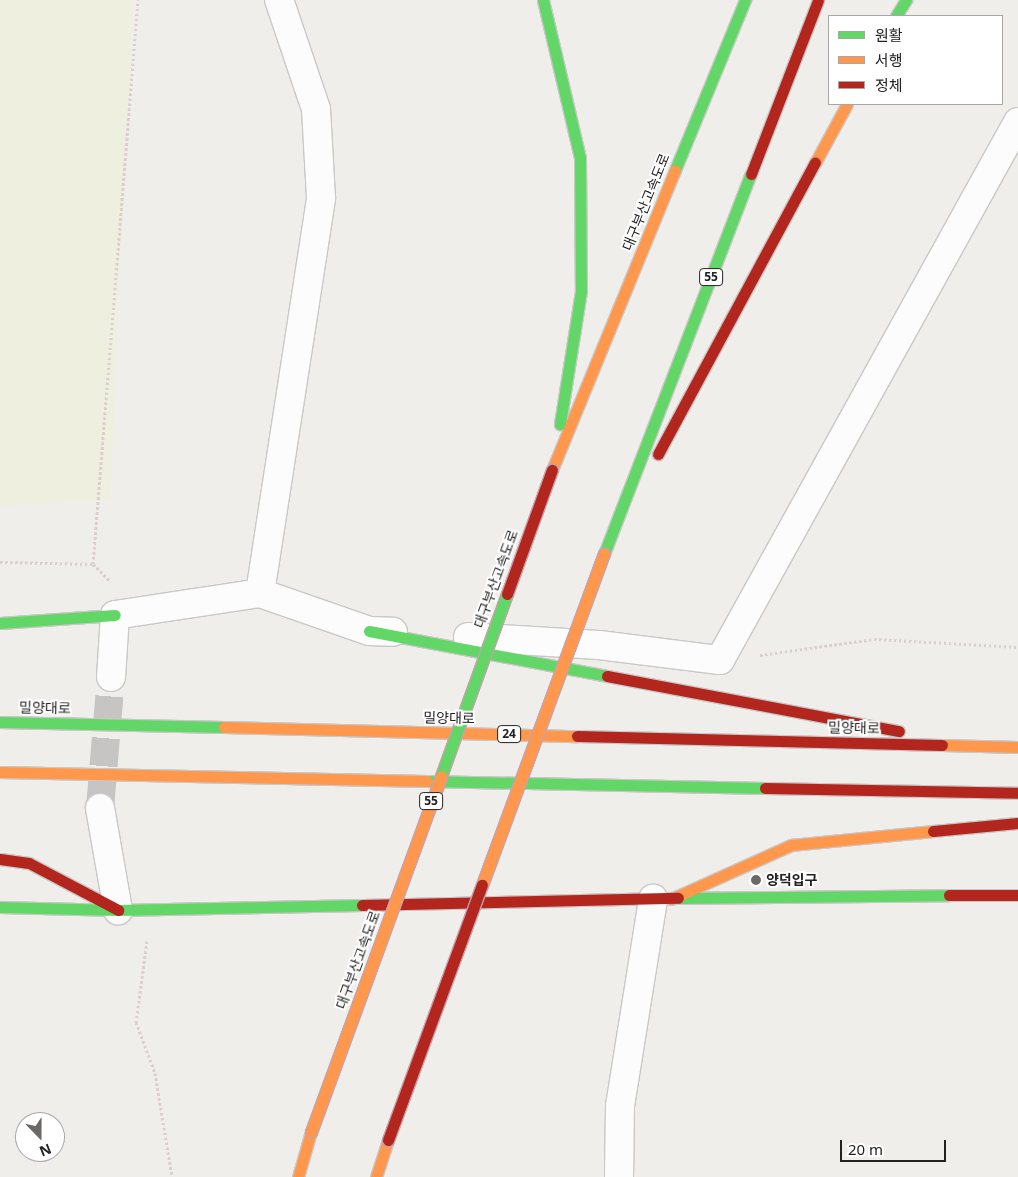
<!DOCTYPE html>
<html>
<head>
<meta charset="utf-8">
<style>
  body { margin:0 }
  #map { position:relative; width:1018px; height:1177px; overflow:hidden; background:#f0eeeb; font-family:"Noto Sans","Noto Sans KR",sans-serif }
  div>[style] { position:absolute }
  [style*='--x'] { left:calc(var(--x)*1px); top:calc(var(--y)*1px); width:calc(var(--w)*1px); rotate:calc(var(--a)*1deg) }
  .farmland>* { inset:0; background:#efefdf }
  .street-tunnel>* { height:28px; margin-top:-14px; transform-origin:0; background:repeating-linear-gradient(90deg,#c7c5c3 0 28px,transparent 0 42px) }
  .path>* { height:3px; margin-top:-1.5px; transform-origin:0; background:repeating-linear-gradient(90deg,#dccecd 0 2.5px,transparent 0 5px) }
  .roads { filter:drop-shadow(1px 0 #c9c8c7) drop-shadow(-1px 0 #c9c8c7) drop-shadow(0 1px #c9c8c7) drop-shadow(0 -1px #c9c8c7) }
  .street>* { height:28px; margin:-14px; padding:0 14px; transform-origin:14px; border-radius:14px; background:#fdfcfc }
  .fast>* { height:11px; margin:-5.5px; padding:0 5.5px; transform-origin:5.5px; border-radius:5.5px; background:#63d668 }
  .slow>* { height:11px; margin:-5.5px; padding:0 5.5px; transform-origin:5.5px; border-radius:5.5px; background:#ff974d }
  .jam>* { height:11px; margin:-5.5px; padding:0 5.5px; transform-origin:5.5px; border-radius:5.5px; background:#b3261e }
  .bridges { filter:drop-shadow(1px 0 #c5a2ac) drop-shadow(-1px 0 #c5a2ac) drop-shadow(0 1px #c5a2ac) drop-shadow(0 -1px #c5a2ac) }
  .fast-bridge>* { height:11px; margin:-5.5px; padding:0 5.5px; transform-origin:5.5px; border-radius:5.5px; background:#63d668 }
  .slow-bridge>* { height:11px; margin:-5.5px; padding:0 5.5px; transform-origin:5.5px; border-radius:5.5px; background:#ff974d }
  .jam-bridge>* { height:11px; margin:-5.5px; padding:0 5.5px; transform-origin:5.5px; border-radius:5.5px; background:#b3261e }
  .dots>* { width:14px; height:14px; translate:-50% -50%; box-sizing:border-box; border:2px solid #fff; border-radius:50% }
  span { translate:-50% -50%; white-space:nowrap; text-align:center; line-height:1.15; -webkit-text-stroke:4px #fff; paint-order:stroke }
  .shield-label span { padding:1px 4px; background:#fff; border:1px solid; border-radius:4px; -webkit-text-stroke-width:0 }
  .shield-label { font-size:12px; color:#222; font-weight:700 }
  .street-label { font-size:14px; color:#222 }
  .poi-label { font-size:14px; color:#222; font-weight:700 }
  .left { translate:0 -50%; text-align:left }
  .legend { position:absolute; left:828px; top:15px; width:175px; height:90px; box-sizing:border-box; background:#fff; border:1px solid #a7a7a7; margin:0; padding:6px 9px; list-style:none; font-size:15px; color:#222 }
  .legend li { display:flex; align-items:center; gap:10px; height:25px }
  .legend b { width:25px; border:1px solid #a7a7a7 }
  .north { position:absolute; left:15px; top:1112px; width:50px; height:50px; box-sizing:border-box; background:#fff; border:1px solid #a7a7a7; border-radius:50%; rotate:158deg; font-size:14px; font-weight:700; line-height:20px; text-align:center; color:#222 }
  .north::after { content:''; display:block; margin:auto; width:18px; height:22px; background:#6a6968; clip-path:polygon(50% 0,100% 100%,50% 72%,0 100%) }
  .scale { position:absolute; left:840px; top:1140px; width:106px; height:22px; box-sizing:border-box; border:2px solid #222; border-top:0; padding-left:6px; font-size:15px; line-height:18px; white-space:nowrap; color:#222; -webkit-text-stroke:4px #fff; paint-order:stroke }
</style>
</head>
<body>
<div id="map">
  <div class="farmland">
    <i style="clip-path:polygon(0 0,133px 0,110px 500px,0 506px)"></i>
  </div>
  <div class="street-tunnel">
    <i style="--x:100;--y:808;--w:131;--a:-85.2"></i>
  </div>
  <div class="path">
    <i style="--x:0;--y:562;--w:93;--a:1.2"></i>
    <i style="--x:93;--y:564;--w:25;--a:45"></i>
    <i style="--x:93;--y:564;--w:566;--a:-85.44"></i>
    <i style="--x:760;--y:655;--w:115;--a:-8"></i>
    <i style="--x:874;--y:639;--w:144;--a:3.2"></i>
    <i style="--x:147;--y:941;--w:82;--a:97.7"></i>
    <i style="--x:136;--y:1022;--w:54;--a:69.6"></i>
    <i style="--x:155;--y:1073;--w:105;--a:80.7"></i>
  </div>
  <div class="roads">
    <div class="street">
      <i style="--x:260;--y:593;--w:400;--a:-81.2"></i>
      <i style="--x:321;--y:198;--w:89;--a:-93.2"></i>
      <i style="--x:316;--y:109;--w:115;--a:-108.7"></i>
      <i style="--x:468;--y:637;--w:131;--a:3.5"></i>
      <i style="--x:599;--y:645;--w:122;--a:7.1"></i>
      <i style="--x:720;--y:660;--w:615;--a:-61.02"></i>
      <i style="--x:111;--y:677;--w:62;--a:-86.3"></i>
      <i style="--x:115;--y:615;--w:147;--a:-8.6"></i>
      <i style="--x:260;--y:593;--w:115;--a:19.2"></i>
      <i style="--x:369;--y:631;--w:24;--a:2"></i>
      <i style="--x:100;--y:808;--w:104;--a:80"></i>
      <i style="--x:619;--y:1177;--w:71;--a:-89.2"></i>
      <i style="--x:620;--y:1106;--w:210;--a:-80.9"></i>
    </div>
    <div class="fast">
      <i style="--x:543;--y:0;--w:162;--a:76.8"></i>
      <i style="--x:580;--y:158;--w:133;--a:89.6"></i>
      <i style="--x:581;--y:291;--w:135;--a:99"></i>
      <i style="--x:896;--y:16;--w:19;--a:-58"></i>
      <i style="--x:675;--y:170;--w:184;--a:-67.6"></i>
      <i style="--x:604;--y:554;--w:407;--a:-68.9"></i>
      <i style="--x:0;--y:623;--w:115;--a:-4"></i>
      <i style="--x:369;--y:631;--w:242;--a:10.7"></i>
      <i style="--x:0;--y:722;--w:224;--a:1.3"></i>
      <i style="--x:427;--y:781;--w:338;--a:1.2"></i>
      <i style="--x:678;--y:898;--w:271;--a:-0.6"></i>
      <i style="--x:0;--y:907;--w:118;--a:1.5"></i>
      <i style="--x:118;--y:910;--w:244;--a:-1.2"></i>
    </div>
    <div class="slow">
      <i style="--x:815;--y:163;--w:67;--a:-61.5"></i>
      <i style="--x:552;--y:470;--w:324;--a:-67.7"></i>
      <i style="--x:224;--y:727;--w:353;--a:1.5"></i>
      <i style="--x:942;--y:745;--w:76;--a:1.5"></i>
      <i style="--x:0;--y:772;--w:427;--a:1.2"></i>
      <i style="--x:671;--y:899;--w:132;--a:-24.2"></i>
      <i style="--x:791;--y:845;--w:143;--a:-5.6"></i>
      <i style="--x:298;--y:1177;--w:47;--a:-73.9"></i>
      <i style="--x:376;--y:1177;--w:39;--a:-72"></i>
    </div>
    <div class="jam">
      <i style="--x:751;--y:174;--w:186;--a:-68.9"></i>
      <i style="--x:658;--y:454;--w:331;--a:-61.7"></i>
      <i style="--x:607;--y:676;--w:297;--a:10.7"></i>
      <i style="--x:577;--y:736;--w:365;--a:1.4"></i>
      <i style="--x:765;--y:788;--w:253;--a:1.1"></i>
      <i style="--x:933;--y:831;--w:85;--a:-5.4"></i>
      <i style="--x:0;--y:859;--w:29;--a:8"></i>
      <i style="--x:29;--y:863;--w:101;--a:27.8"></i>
      <i style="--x:949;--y:895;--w:69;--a:0"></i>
      <i style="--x:362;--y:905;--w:316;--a:-1.3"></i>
    </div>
  </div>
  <div class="bridges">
    <div class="fast-bridge">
      <i style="--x:441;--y:776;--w:194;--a:-70.1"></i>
    </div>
    <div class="slow-bridge">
      <i style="--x:482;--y:885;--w:353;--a:-69.8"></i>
      <i style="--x:311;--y:1132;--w:379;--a:-69.9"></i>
    </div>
    <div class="jam-bridge">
      <i style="--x:507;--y:594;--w:132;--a:-70.1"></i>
      <i style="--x:388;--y:1140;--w:272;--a:-69.8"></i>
    </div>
  </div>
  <div class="dots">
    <i style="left:756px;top:880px;background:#6a6968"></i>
  </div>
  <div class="shield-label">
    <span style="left:711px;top:277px">55</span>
    <span style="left:509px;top:734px">24</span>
    <span style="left:431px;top:801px">55</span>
  </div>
  <div class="street-label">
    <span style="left:646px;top:202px;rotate:-68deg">대구부산고속도로</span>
    <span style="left:496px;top:579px;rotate:-70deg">대구부산고속도로</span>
    <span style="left:45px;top:708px;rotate:1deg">밀양대로</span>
    <span style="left:449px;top:718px;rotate:1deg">밀양대로</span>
    <span style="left:854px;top:728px;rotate:1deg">밀양대로</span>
    <span style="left:358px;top:960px;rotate:-70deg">대구부산고속도로</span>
  </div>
  <div class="poi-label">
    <span class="left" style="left:766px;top:880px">양덕입구</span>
  </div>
  <ul class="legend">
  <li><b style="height:6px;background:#63d668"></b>원활</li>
  <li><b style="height:6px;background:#ff974d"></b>서행</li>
  <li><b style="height:6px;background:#b3261e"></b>정체</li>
  </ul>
  <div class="north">N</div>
  <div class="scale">20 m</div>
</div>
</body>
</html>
